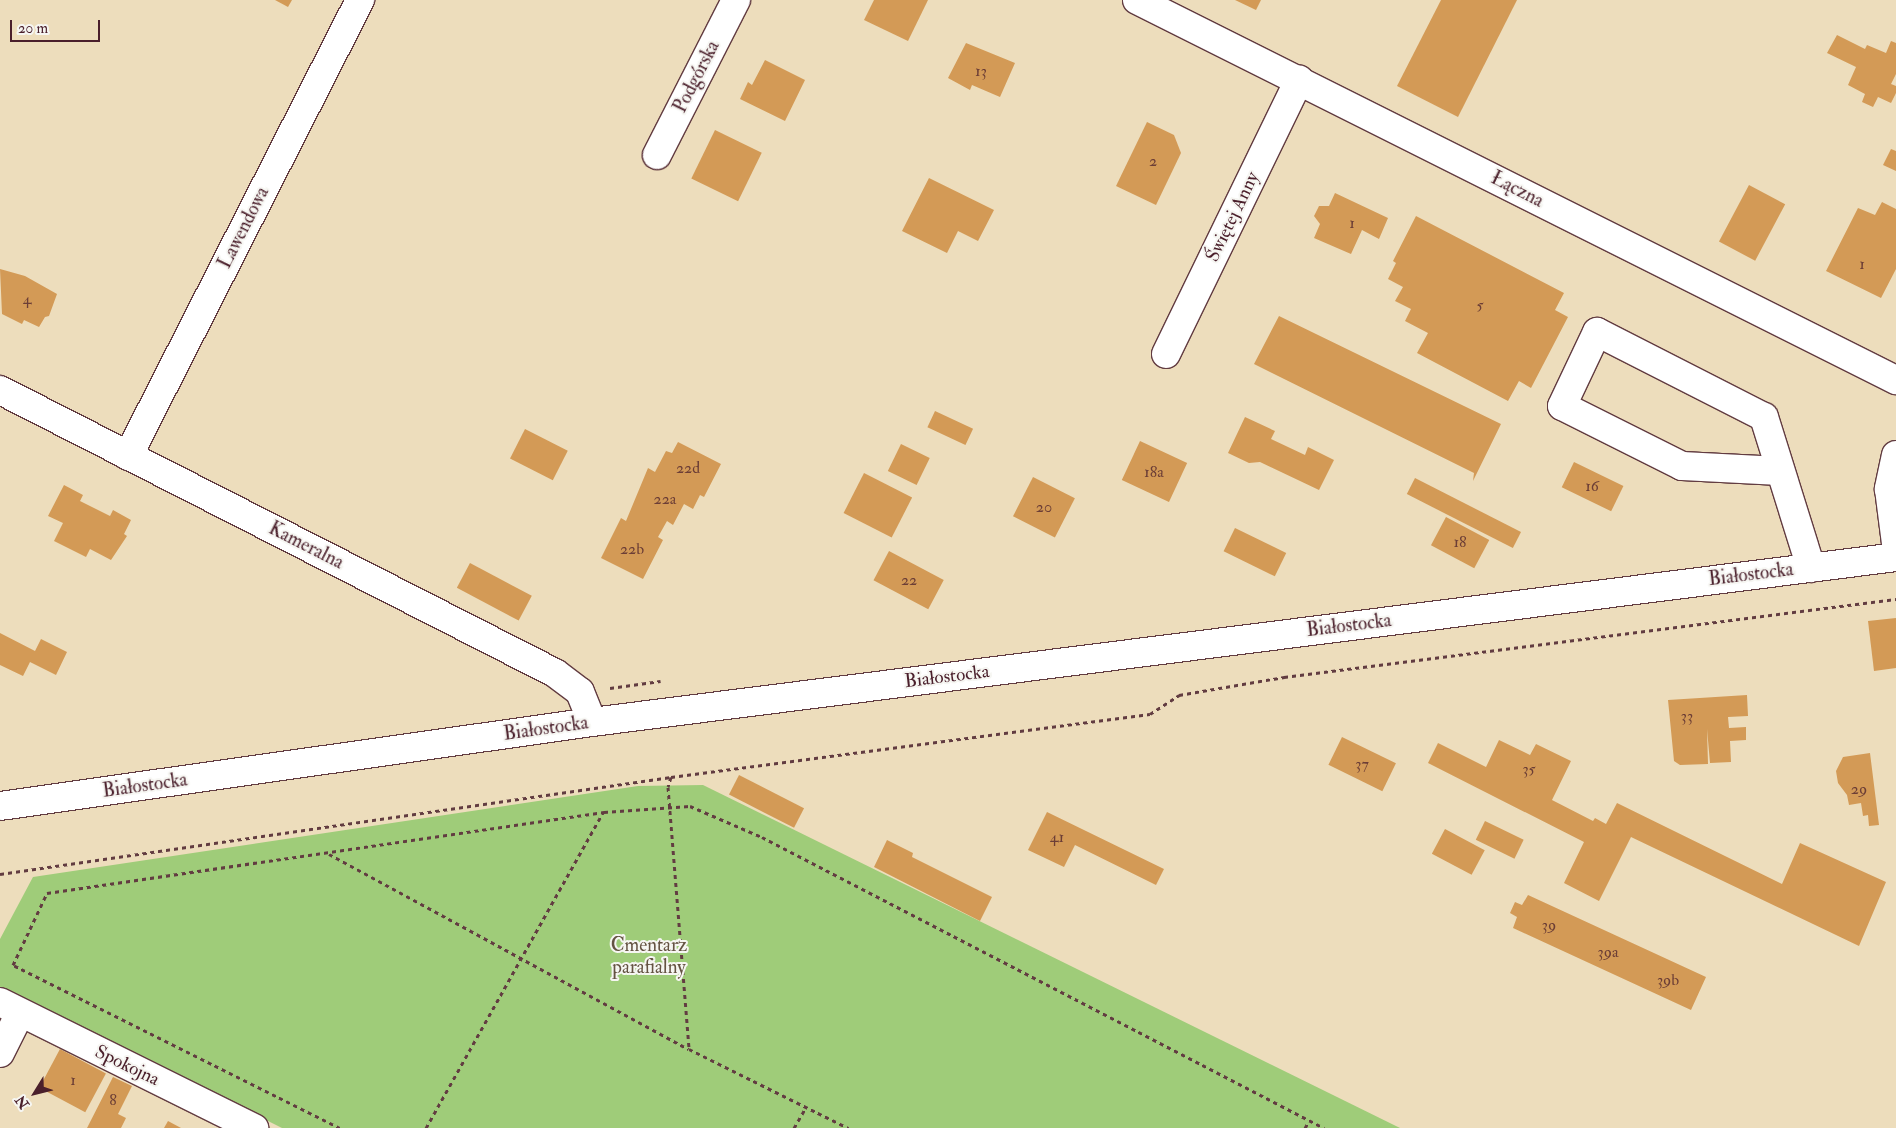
<!DOCTYPE html>
<html>
<head>
<meta charset="utf-8">
<style>
  body { margin:0 }
  #map { position:relative; width:1896px; height:1128px; overflow:hidden; background:#edddbc; font-family:"IM FELL Double Pica",serif }
  div>[style] { position:absolute }
  [style*='--x'] { left:calc(var(--x)*1px); top:calc(var(--y)*1px); width:calc(var(--w)*1px); rotate:calc(var(--a)*1deg) }
  .green>* { inset:0; background:#9fcc79 }
  .building>* { inset:0; background:#d39a56; transform-origin:0 0 }
  .path>* { height:3px; margin-top:-1.5px; transform-origin:0; background:repeating-linear-gradient(90deg,#623c41 0 4px,transparent 0 8px) }
  .roads { filter:drop-shadow(1px 0 #623c41) drop-shadow(-1px 0 #623c41) drop-shadow(0 1px #623c41) drop-shadow(0 -1px #623c41) }
  .minor>* { height:28px; margin:-14px; padding:0 14px; transform-origin:14px; border-radius:14px; background:#fff }
  span { translate:-50% -50%; white-space:nowrap; text-align:center; line-height:1.15; -webkit-text-stroke:4px #f6f6f2; paint-order:stroke }
  .number-label { font-size:16px; color:#6c3e36 }
  .number-label span { -webkit-text-stroke-width:0 }
  .street-label { font-size:19px; color:#4a1f2b }
  .park-label { font-size:19px; color:#645342 }
  .north { position:absolute; left:10px; top:1068px; width:50px; height:50px; -webkit-text-stroke:4px #f6f6f2; paint-order:stroke; rotate:234deg; font-size:14px; font-weight:700; line-height:20px; text-align:center; color:#4a1f2b }
  .north::after { content:''; display:block; margin:auto; width:18px; height:22px; background:#4a1f2b; clip-path:polygon(50% 0,100% 100%,50% 72%,0 100%) }
  .scale { position:absolute; left:10px; top:20px; width:90px; height:22px; box-sizing:border-box; border:2px solid #4a1f2b; border-top:0; padding-left:6px; font-size:15px; line-height:18px; white-space:nowrap; color:#4a1f2b; -webkit-text-stroke:4px #f6f6f2; paint-order:stroke }
</style>
</head>
<body>
<div id="map">
  <div class="green">
    <i style="clip-path:polygon(703px 785px,1400px 1128px,282px 1128px,0 987px,0 939px,33px 877px,638px 786px)"></i>
  </div>
  <div class="building">
    <i style="clip-path:polygon(275px 0,292px 0,288px 7px)"></i>
    <i style="clip-path:polygon(874px 0,928px 0,908px 41px,864px 20px)"></i>
    <i style="clip-path:polygon(1235px 0,1261px 0,1256px 10px)"></i>
    <i style="clip-path:polygon(1441px 0,1517px 0,1458px 117px,1397px 86px)"></i>
    <i style="clip-path:polygon(1837px 35px,1865px 49px,1867px 45px,1886px 53px,1891px 41px,1896px 43px,1896px 74px,1891px 84px,1896px 86px,1896px 93px,1891px 103px,1878px 97px,1873px 107px,1862px 102px,1865px 94px,1848px 85px,1856px 67px,1827px 53px)"></i>
    <i style="clip-path:polygon(966px 43px,1015px 63px,1000px 97px,972px 85px,970px 90px,948px 78px)"></i>
    <i style="clip-path:polygon(765px 60px,805px 80px,785px 121px,740px 99px,748px 82px,752px 85px)"></i>
    <i style="clip-path:polygon(1147px 122px,1174px 135px,1181px 153px,1156px 205px,1116px 186px)"></i>
    <i style="left:715px;top:130px;width:52px;height:54px;rotate:26deg"></i>
    <i style="clip-path:polygon(1891px 149px,1896px 151px,1896px 171px,1883px 165px)"></i>
    <i style="clip-path:polygon(929px 178px,994px 210px,978px 241px,958px 231px,947px 253px,902px 231px)"></i>
    <i style="left:1749px;top:185px;width:41px;height:64px;rotate:28deg"></i>
    <i style="clip-path:polygon(1335px 193px,1388px 218px,1379px 239px,1362px 230px,1351px 254px,1314px 238px,1320px 224px,1314px 216px,1319px 206px,1329px 206px)"></i>
    <i style="clip-path:polygon(1882px 202px,1896px 209px,1896px 269px,1881px 298px,1826px 271px,1858px 208px,1875px 215px)"></i>
    <i style="clip-path:polygon(1416px 216px,1564px 293px,1555px 310px,1568px 317px,1531px 388px,1519px 381px,1508px 401px,1417px 353px,1428px 333px,1405px 321px,1411px 309px,1395px 301px,1403px 287px,1388px 279px,1396px 263px,1393px 261px)"></i>
    <i style="clip-path:polygon(0 269px,25px 276px,57px 294px,49px 316px,45px 317px,39px 327px,24px 320px,22px 324px,2px 314px)"></i>
    <i style="clip-path:polygon(1279px 316px,1501px 424px,1473px 481px,1474px 473px,1254px 364px)"></i>
    <i style="left:935px;top:411px;width:42px;height:18px;rotate:25deg"></i>
    <i style="clip-path:polygon(1245px 417px,1275px 431px,1271px 439px,1305px 455px,1308px 447px,1334px 460px,1319px 490px,1260px 462px,1249px 463px,1228px 453px)"></i>
    <i style="left:525px;top:429px;width:48px;height:33px;rotate:27deg"></i>
    <i style="left:1140px;top:441px;width:52px;height:43px;rotate:25deg"></i>
    <i style="clip-path:polygon(678px 442px,721px 464px,704px 497px,700px 495px,693px 509px,684px 504px,673px 525px,667px 521px,658px 537px,663px 540px,643px 579px,601px 558px,621px 518px,626px 521px,648px 468px,655px 472px,666px 451px,672px 453px)"></i>
    <i style="left:901px;top:444px;width:32px;height:30px;rotate:26deg"></i>
    <i style="left:1574px;top:462px;width:55px;height:28px;rotate:26deg"></i>
    <i style="left:864px;top:473px;width:54px;height:45px;rotate:27deg"></i>
    <i style="left:1033px;top:477px;width:47px;height:44px;rotate:27deg"></i>
    <i style="left:1415px;top:478px;width:119px;height:18px;rotate:27deg"></i>
    <i style="clip-path:polygon(64px 485px,83px 495px,80px 501px,110px 516px,113px 510px,131px 520px,124px 534px,127px 536px,111px 560px,90px 549px,86px 557px,54px 541px,63px 523px,48px 516px)"></i>
    <i style="left:1446px;top:517px;width:49px;height:32px;rotate:28deg"></i>
    <i style="left:1235px;top:528px;width:57px;height:26px;rotate:26deg"></i>
    <i style="left:889px;top:551px;width:62px;height:33px;rotate:28deg"></i>
    <i style="left:470px;top:563px;width:70px;height:28px;rotate:28deg"></i>
    <i style="clip-path:polygon(1896px 618px,1896px 668px,1874px 671px,1868px 621px)"></i>
    <i style="clip-path:polygon(0 633px,35px 651px,41px 639px,67px 652px,56px 675px,30px 662px,23px 676px,0 665px)"></i>
    <i style="clip-path:polygon(1747px 695px,1748px 716px,1728px 717px,1729px 728px,1746px 727px,1746px 740px,1730px 741px,1731px 762px,1710px 763px,1707px 729px,1708px 764px,1680px 765px,1674px 761px,1668px 700px)"></i>
    <i style="left:1342px;top:737px;width:60px;height:31px;rotate:26deg"></i>
    <i style="clip-path:polygon(1499px 740px,1530px 755px,1536px 744px,1571px 761px,1552px 800px,1593px 821px,1595px 818px,1606px 824px,1617px 803px,1782px 884px,1800px 843px,1886px 882px,1859px 946px,1631px 837px,1599px 901px,1564px 883px,1584px 842px,1428px 763px,1438px 743px,1486px 767px)"></i>
    <i style="clip-path:polygon(1870px 753px,1879px 825px,1869px 826px,1868px 815px,1863px 816px,1861px 803px,1849px 805px,1847px 795px,1838px 783px,1836px 771px,1843px 757px)"></i>
    <i style="left:739px;top:775px;width:73px;height:22px;rotate:27deg"></i>
    <i style="clip-path:polygon(1047px 812px,1164px 869px,1156px 885px,1075px 845px,1064px 867px,1028px 850px)"></i>
    <i style="left:1485px;top:821px;width:43px;height:21px;rotate:26deg"></i>
    <i style="left:1445px;top:829px;width:45px;height:28px;rotate:28deg"></i>
    <i style="clip-path:polygon(887px 840px,913px 853px,912px 857px,992px 897px,980px 921px,874px 867px)"></i>
    <i style="clip-path:polygon(1528px 895px,1706px 977px,1691px 1010px,1513px 928px,1517px 917px,1510px 913px,1515px 902px,1522px 905px)"></i>
    <i style="left:60px;top:1049px;width:52px;height:44px;rotate:28deg"></i>
    <i style="clip-path:polygon(113px 1077px,132px 1086px,118px 1114px,126px 1118px,121px 1128px,87px 1128px)"></i>
    <i style="clip-path:polygon(168px 1121px,181px 1128px,164px 1128px)"></i>
  </div>
  <div class="path">
    <i style="--x:610;--y:688;--w:51;--a:-7.8"></i>
    <i style="--x:671;--y:777;--w:10;--a:107"></i>
    <i style="--x:668;--y:787;--w:263;--a:85.4"></i>
    <i style="--x:689;--y:1049;--w:178;--a:26.4"></i>
    <i style="--x:329;--y:854;--w:409;--a:28.5"></i>
    <i style="--x:0;--y:874;--w:678;--a:-8.23"></i>
    <i style="--x:671;--y:777;--w:483;--a:-7.5"></i>
    <i style="--x:1150;--y:714;--w:35;--a:-33"></i>
    <i style="--x:1179;--y:695;--w:107;--a:-9.7"></i>
    <i style="--x:1284;--y:677;--w:617;--a:-7.26"></i>
    <i style="--x:340;--y:1128;--w:365;--a:-153.5"></i>
    <i style="--x:13;--y:965;--w:80;--a:-64.7"></i>
    <i style="--x:47;--y:893;--w:563;--a:-8.27"></i>
    <i style="--x:604;--y:812;--w:86;--a:-4"></i>
    <i style="--x:690;--y:806;--w:78;--a:23.3"></i>
    <i style="--x:762;--y:837;--w:633;--a:27.37"></i>
    <i style="--x:426;--y:1128;--w:362;--a:-60.7"></i>
    <i style="--x:794;--y:1128;--w:24;--a:-60"></i>
    <i style="--x:1305;--y:1128;--w:8;--a:-60"></i>
  </div>
  <div class="roads">
    <div class="minor">
      <i style="--x:1137;--y:0;--w:849;--a:26.6"></i>
      <i style="--x:657;--y:155;--w:174;--a:-63"></i>
      <i style="--x:1166;--y:354;--w:305;--a:-64.1"></i>
      <i style="--x:0;--y:390;--w:623;--a:27.02"></i>
      <i style="--x:555;--y:673;--w:31;--a:37"></i>
      <i style="--x:580;--y:692;--w:32;--a:68"></i>
      <i style="--x:1896;--y:455;--w:35;--a:102"></i>
      <i style="--x:1889;--y:489;--w:55;--a:82.7"></i>
      <i style="--x:128;--y:456;--w:512;--a:-63.03"></i>
      <i style="--x:1780;--y:471;--w:98;--a:-177.1"></i>
      <i style="--x:1682;--y:466;--w:134;--a:-153.4"></i>
      <i style="--x:1562;--y:406;--w:82;--a:-64.7"></i>
      <i style="--x:1597;--y:332;--w:187;--a:27"></i>
      <i style="--x:1764;--y:417;--w:158;--a:72.7"></i>
      <i style="--x:0;--y:806;--w:598;--a:-8.08"></i>
      <i style="--x:592;--y:722;--w:1314;--a:-7.21"></i>
      <i style="--x:0;--y:1002;--w:284;--a:26.4"></i>
      <i style="--x:0;--y:1053;--w:45;--a:-63.4"></i>
    </div>
  </div>
  <div class="number-label">
    <span style="left:981px;top:71px">13</span>
    <span style="left:1153px;top:161px">2</span>
    <span style="left:1352px;top:223px">1</span>
    <span style="left:1862px;top:264px">1</span>
    <span style="left:27px;top:299px">4</span>
    <span style="left:1480px;top:305px">5</span>
    <span style="left:688px;top:468px">22d</span>
    <span style="left:1154px;top:472px">18a</span>
    <span style="left:1592px;top:486px">16</span>
    <span style="left:665px;top:499px">22a</span>
    <span style="left:1044px;top:507px">20</span>
    <span style="left:1460px;top:542px">18</span>
    <span style="left:632px;top:549px">22b</span>
    <span style="left:909px;top:580px">22</span>
    <span style="left:1687px;top:716px">33</span>
    <span style="left:1362px;top:764px">37</span>
    <span style="left:1529px;top:769px">35</span>
    <span style="left:1859px;top:789px">29</span>
    <span style="left:1057px;top:837px">41</span>
    <span style="left:1549px;top:925px">39</span>
    <span style="left:1608px;top:952px">39a</span>
    <span style="left:1668px;top:980px">39b</span>
    <span style="left:73px;top:1080px">1</span>
    <span style="left:113px;top:1100px">8</span>
  </div>
  <div class="street-label">
    <span style="left:697px;top:77px;rotate:-63deg">Podgórska</span>
    <span style="left:1517px;top:190px;rotate:27deg">Łączna</span>
    <span style="left:1233px;top:217px;rotate:-64deg">Świętej Anny</span>
    <span style="left:244px;top:228px;rotate:-63deg">Lawendowa</span>
    <span style="left:306px;top:546px;rotate:27deg">Kameralna</span>
    <span style="left:1751px;top:575px;rotate:-7deg">Białostocka</span>
    <span style="left:1349px;top:626px;rotate:-7deg">Białostocka</span>
    <span style="left:947px;top:677px;rotate:-7deg">Białostocka</span>
    <span style="left:546px;top:729px;rotate:-8deg">Białostocka</span>
    <span style="left:145px;top:786px;rotate:-8deg">Białostocka</span>
    <span style="left:127px;top:1066px;rotate:26deg">Spokojna</span>
  </div>
  <div class="park-label">
    <span style="left:649px;top:957px">Cmentarz<br>parafialny</span>
  </div>
  <div class="north">N</div>
  <div class="scale">20 m</div>
</div>
</body>
</html>
